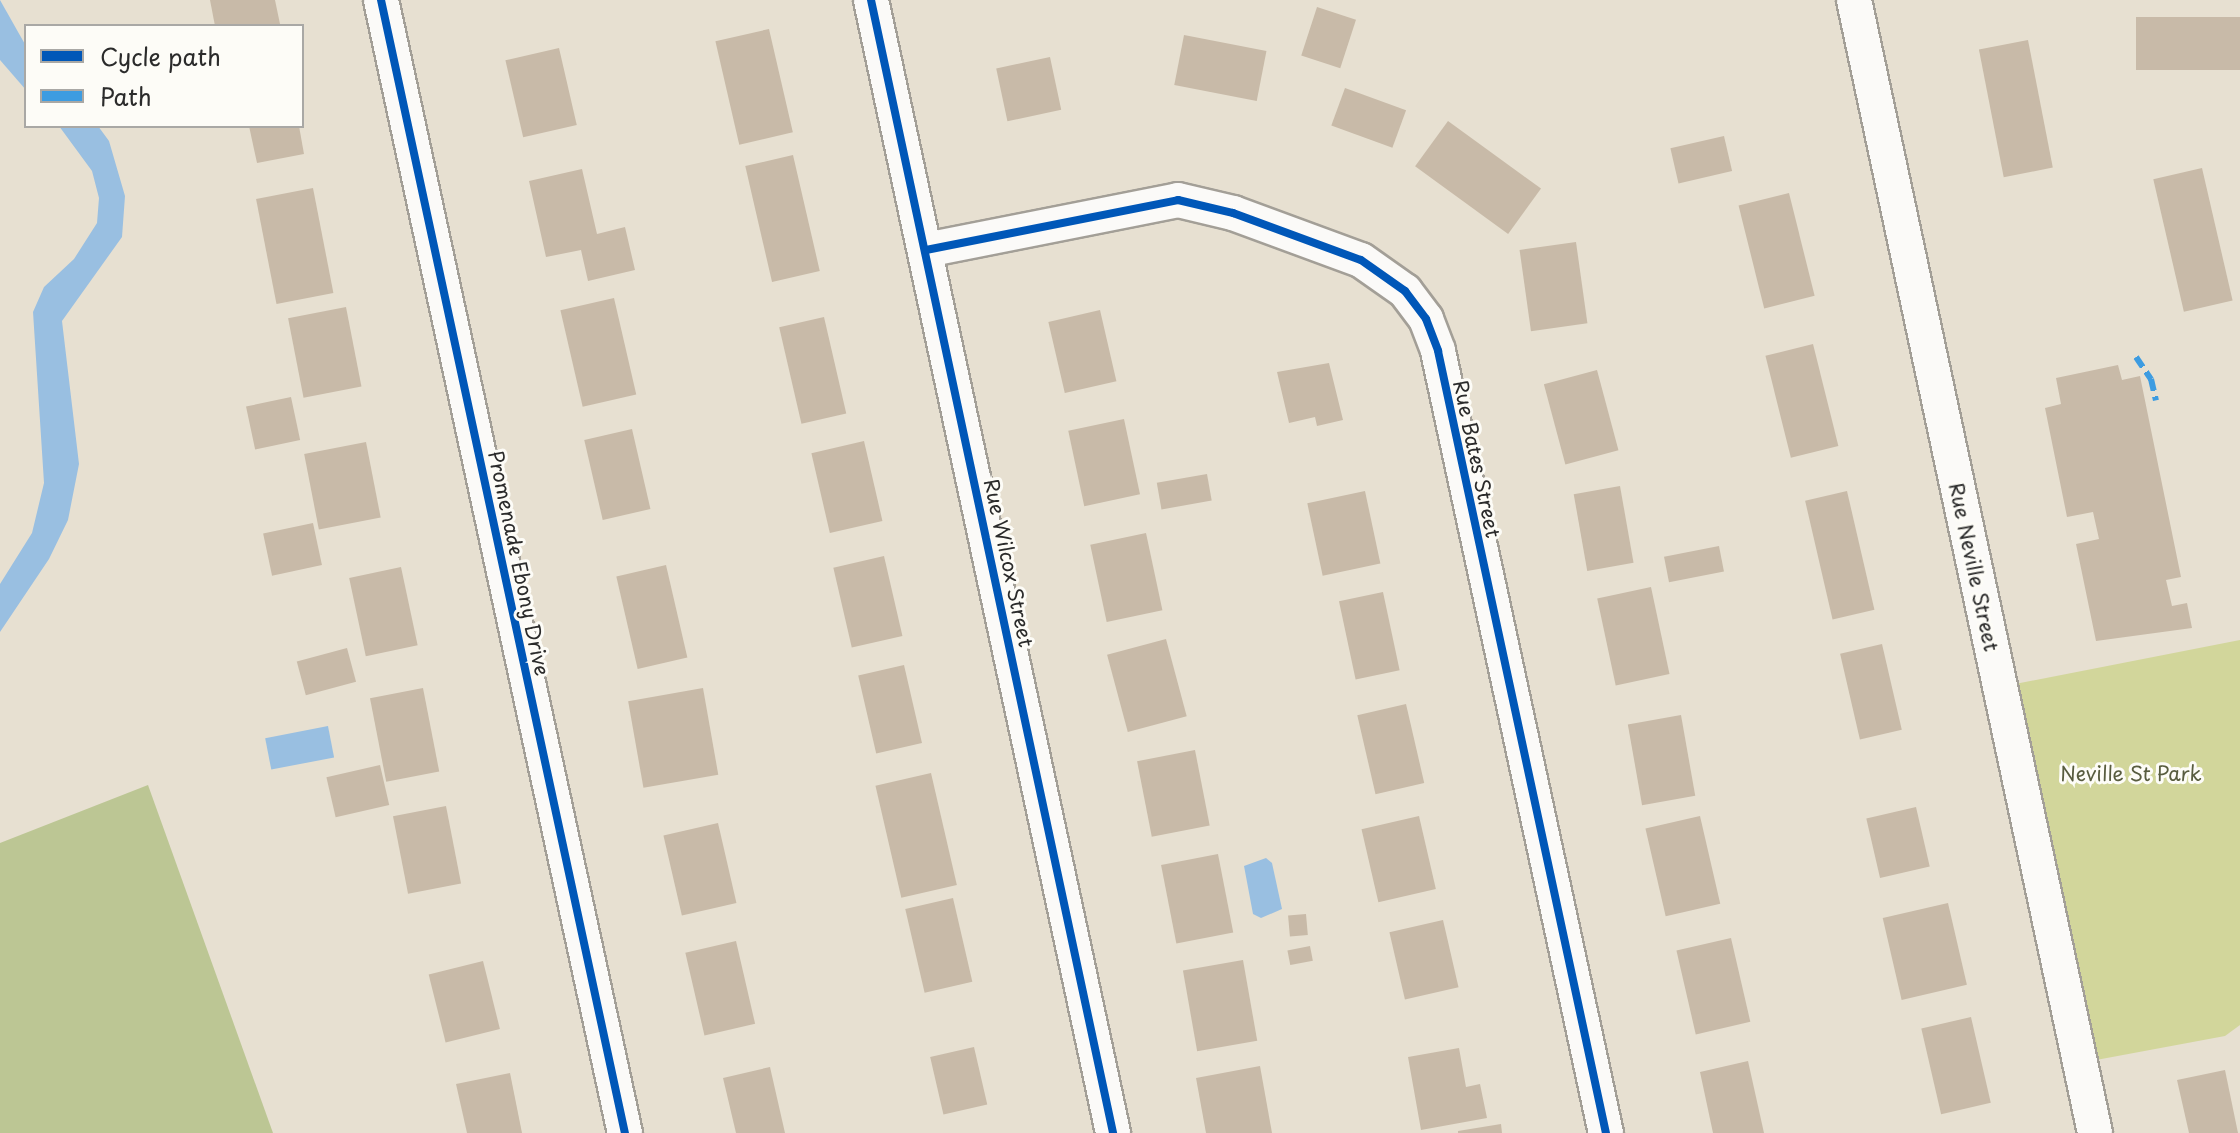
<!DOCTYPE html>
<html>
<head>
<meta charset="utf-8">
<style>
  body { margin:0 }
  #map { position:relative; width:2240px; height:1133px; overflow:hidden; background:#e7e0d1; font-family:"Playpen Sans",sans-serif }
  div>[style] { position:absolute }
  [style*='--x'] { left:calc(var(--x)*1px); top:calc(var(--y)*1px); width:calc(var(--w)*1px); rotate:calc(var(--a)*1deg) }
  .green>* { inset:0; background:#d2d69b }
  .forest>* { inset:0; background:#bcc694 }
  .water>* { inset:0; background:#99bfe1; transform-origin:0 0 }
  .building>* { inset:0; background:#c8baa8; transform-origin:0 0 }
  .roads { filter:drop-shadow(2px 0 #a39f97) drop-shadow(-2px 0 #a39f97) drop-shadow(0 2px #a39f97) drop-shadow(0 -2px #a39f97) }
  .street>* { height:34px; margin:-17px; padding:0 17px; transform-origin:17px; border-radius:17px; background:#fbfaf8 }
  .quiet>* { height:6px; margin-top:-3px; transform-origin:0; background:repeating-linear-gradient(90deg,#3d9ce1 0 12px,transparent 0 18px) }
  .cycleway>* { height:8px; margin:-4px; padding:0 4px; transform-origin:4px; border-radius:4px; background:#0057b8 }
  span { translate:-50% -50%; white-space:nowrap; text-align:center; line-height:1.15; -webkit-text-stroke:6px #fdfcf7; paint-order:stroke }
  .street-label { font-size:20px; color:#2b2b2b }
  .park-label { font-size:20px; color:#585c3f }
  .legend { position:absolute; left:24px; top:24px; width:280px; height:104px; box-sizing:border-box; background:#fdfcf7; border:2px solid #a9a8a5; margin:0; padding:10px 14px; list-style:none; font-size:24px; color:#2b2b2b }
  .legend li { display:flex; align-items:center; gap:16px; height:40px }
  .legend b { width:40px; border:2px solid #a9a8a5 }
</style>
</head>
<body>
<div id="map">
  <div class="green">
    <i style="clip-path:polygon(2240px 640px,2240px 1025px,2225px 1036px,2080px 1063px,2000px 687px)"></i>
  </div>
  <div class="forest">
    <i style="clip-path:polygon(148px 785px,273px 1133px,0 1133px,0 843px)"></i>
  </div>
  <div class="water">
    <i style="clip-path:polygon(0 0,26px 46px,26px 90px,0 60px)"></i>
    <i style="clip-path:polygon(59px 126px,98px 126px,109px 141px,125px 196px,122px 237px,62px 321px,79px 464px,68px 520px,49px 559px,0 632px,0 584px,32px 533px,44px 483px,33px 312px,44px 287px,74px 259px,97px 223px,99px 198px,92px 171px)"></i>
    <i style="left:328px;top:726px;width:32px;height:64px;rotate:79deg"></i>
    <i style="clip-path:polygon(1266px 858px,1272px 863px,1282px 909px,1261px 918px,1253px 914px,1244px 866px)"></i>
  </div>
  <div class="building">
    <i style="clip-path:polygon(210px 0,275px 0,280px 24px,215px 26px)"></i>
    <i style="left:1317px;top:7px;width:41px;height:51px;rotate:18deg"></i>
    <i style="left:2240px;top:17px;width:53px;height:104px;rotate:90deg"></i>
    <i style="left:769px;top:29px;width:106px;height:55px;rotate:77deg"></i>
    <i style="left:1184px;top:35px;width:84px;height:51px;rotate:11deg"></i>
    <i style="left:2028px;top:40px;width:130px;height:50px;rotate:79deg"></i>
    <i style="left:559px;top:48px;width:79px;height:55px;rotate:77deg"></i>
    <i style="left:1050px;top:57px;width:54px;height:55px;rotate:78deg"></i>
    <i style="left:1345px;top:88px;width:65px;height:40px;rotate:20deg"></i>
    <i style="left:1448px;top:121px;width:115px;height:56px;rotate:36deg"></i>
    <i style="clip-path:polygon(249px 126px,299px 126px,304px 154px,257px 163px)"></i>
    <i style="left:1724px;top:136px;width:36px;height:55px;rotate:77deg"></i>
    <i style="left:793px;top:155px;width:119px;height:49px;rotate:77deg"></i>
    <i style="left:2202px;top:168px;width:136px;height:50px;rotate:77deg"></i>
    <i style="clip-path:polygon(582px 169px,597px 234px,625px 227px,635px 270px,588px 281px,581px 250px,546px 257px,529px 181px)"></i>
    <i style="left:313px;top:188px;width:107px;height:58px;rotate:79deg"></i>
    <i style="left:1789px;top:193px;width:106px;height:52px;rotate:76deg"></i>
    <i style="left:1576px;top:242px;width:82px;height:57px;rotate:82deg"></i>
    <i style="left:614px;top:298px;width:99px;height:55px;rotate:77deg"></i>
    <i style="left:346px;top:307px;width:81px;height:59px;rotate:79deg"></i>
    <i style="left:1100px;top:310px;width:73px;height:53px;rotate:77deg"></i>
    <i style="left:824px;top:317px;width:99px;height:46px;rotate:77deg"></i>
    <i style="left:1813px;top:344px;width:105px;height:49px;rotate:76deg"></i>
    <i style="clip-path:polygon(1329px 363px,1343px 420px,1317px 426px,1315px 417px,1289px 423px,1277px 372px)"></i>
    <i style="clip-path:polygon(2118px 365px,2122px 380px,2140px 376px,2181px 577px,2166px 580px,2172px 606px,2187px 603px,2192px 628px,2096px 641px,2076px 544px,2099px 539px,2093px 512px,2067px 517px,2045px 408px,2061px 404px,2056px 378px)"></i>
    <i style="left:1597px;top:370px;width:83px;height:55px;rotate:75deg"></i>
    <i style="left:291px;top:397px;width:44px;height:46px;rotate:78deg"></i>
    <i style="left:1124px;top:419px;width:77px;height:57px;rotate:78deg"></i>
    <i style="left:632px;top:429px;width:82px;height:49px;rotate:77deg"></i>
    <i style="left:864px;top:441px;width:82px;height:54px;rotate:77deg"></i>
    <i style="left:366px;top:442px;width:77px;height:63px;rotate:79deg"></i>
    <i style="left:1207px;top:474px;width:27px;height:51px;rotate:80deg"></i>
    <i style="left:1620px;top:486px;width:78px;height:47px;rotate:80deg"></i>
    <i style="left:1365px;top:491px;width:74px;height:59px;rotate:78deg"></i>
    <i style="left:1847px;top:491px;width:122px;height:43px;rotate:77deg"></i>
    <i style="left:313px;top:523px;width:43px;height:51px;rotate:78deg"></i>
    <i style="left:1146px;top:533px;width:79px;height:57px;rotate:78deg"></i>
    <i style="left:1719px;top:546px;width:26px;height:56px;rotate:79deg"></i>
    <i style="left:884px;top:556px;width:82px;height:52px;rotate:77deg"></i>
    <i style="left:666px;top:565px;width:95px;height:51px;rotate:77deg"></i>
    <i style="left:401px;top:567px;width:80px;height:53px;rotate:78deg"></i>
    <i style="left:1651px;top:587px;width:89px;height:55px;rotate:78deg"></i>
    <i style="left:1383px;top:592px;width:80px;height:45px;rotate:78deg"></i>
    <i style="left:1166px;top:639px;width:80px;height:61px;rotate:75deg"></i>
    <i style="left:1882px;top:644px;width:88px;height:43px;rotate:77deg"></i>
    <i style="left:347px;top:648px;width:35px;height:52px;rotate:75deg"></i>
    <i style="left:904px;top:665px;width:80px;height:47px;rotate:77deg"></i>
    <i style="left:423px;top:688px;width:85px;height:54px;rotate:79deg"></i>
    <i style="left:703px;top:688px;width:88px;height:76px;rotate:80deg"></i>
    <i style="left:1406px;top:704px;width:81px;height:50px;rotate:77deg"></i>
    <i style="left:1681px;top:715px;width:82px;height:54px;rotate:80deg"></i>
    <i style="left:1195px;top:750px;width:77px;height:59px;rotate:79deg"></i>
    <i style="left:380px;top:765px;width:41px;height:55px;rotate:77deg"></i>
    <i style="left:931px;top:773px;width:115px;height:57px;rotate:77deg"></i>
    <i style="left:446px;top:806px;width:79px;height:54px;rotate:79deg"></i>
    <i style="left:1916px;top:807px;width:61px;height:51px;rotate:77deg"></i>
    <i style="left:1419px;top:816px;width:75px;height:59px;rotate:77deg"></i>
    <i style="left:1700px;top:816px;width:90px;height:56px;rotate:77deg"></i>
    <i style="left:718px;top:823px;width:82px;height:56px;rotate:77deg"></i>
    <i style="left:1218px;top:854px;width:80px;height:58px;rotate:79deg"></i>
    <i style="left:953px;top:898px;width:86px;height:49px;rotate:77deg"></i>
    <i style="left:1948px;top:903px;width:84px;height:67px;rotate:77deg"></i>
    <i style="left:1306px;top:914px;width:21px;height:18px;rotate:85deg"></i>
    <i style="left:1443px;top:920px;width:69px;height:55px;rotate:77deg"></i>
    <i style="left:1731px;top:938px;width:86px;height:56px;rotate:77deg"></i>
    <i style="left:736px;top:941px;width:85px;height:52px;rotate:77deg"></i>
    <i style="left:1310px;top:946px;width:15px;height:23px;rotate:79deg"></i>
    <i style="left:1243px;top:960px;width:82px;height:61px;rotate:80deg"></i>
    <i style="left:483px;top:961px;width:70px;height:56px;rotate:76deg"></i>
    <i style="left:1971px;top:1017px;width:88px;height:51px;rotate:77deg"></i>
    <i style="left:974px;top:1047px;width:59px;height:45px;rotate:77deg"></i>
    <i style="clip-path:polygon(1459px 1048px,1466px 1087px,1480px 1084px,1487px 1118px,1421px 1130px,1408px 1057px)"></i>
    <i style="clip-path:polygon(1748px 1061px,1764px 1133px,1713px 1133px,1700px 1072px)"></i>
    <i style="clip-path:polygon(1260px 1066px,1272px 1133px,1206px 1133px,1196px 1078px)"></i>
    <i style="clip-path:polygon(770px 1067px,785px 1133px,736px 1133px,723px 1078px)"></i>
    <i style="clip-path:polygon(2225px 1070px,2238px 1133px,2189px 1133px,2177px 1080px)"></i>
    <i style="clip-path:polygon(510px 1073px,522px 1133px,467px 1133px,456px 1084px)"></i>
    <i style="clip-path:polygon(1501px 1124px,1502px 1133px,1458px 1133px,1458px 1131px)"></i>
  </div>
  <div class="roads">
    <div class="street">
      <i style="--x:381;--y:0;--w:1159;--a:77.85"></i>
      <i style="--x:871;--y:0;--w:1159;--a:77.94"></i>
      <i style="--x:1854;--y:0;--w:1158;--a:77.99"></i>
      <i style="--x:926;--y:250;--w:257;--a:-11.2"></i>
      <i style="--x:1178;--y:200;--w:57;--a:13.3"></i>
      <i style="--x:1233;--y:213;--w:136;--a:20.2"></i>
      <i style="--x:1361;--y:260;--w:54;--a:35.2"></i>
      <i style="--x:1405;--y:291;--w:35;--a:53"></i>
      <i style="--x:1426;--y:319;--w:34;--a:69"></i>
      <i style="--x:1438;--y:351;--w:800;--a:77.88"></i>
    </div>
  </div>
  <div class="quiet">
    <i style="--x:2136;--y:357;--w:27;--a:56"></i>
    <i style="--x:2151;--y:379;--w:22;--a:77"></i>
  </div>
  <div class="cycleway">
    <i style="--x:381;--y:0;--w:1159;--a:77.85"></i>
    <i style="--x:871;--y:0;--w:1159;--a:77.94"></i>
    <i style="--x:926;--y:250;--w:257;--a:-11.2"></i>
    <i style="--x:1178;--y:200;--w:57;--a:13.3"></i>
    <i style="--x:1233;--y:213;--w:136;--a:20.2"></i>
    <i style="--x:1361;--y:260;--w:54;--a:35.2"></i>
    <i style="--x:1405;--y:291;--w:35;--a:53"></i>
    <i style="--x:1426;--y:319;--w:34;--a:69"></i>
    <i style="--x:1438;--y:351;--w:800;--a:77.88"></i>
  </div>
  <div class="street-label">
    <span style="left:1477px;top:459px;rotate:78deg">Rue Bates Street</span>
    <span style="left:519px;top:563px;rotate:78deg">Promenade Ebony Drive</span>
    <span style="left:1009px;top:563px;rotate:78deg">Rue Wilcox Street</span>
    <span style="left:1974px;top:567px;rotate:78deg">Rue Neville Street</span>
  </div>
  <div class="park-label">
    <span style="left:2131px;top:773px">Neville St Park</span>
  </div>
  <ul class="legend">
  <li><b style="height:10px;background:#0057b8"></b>Cycle path</li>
  <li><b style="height:10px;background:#3d9ce1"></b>Path</li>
  </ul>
</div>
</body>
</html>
